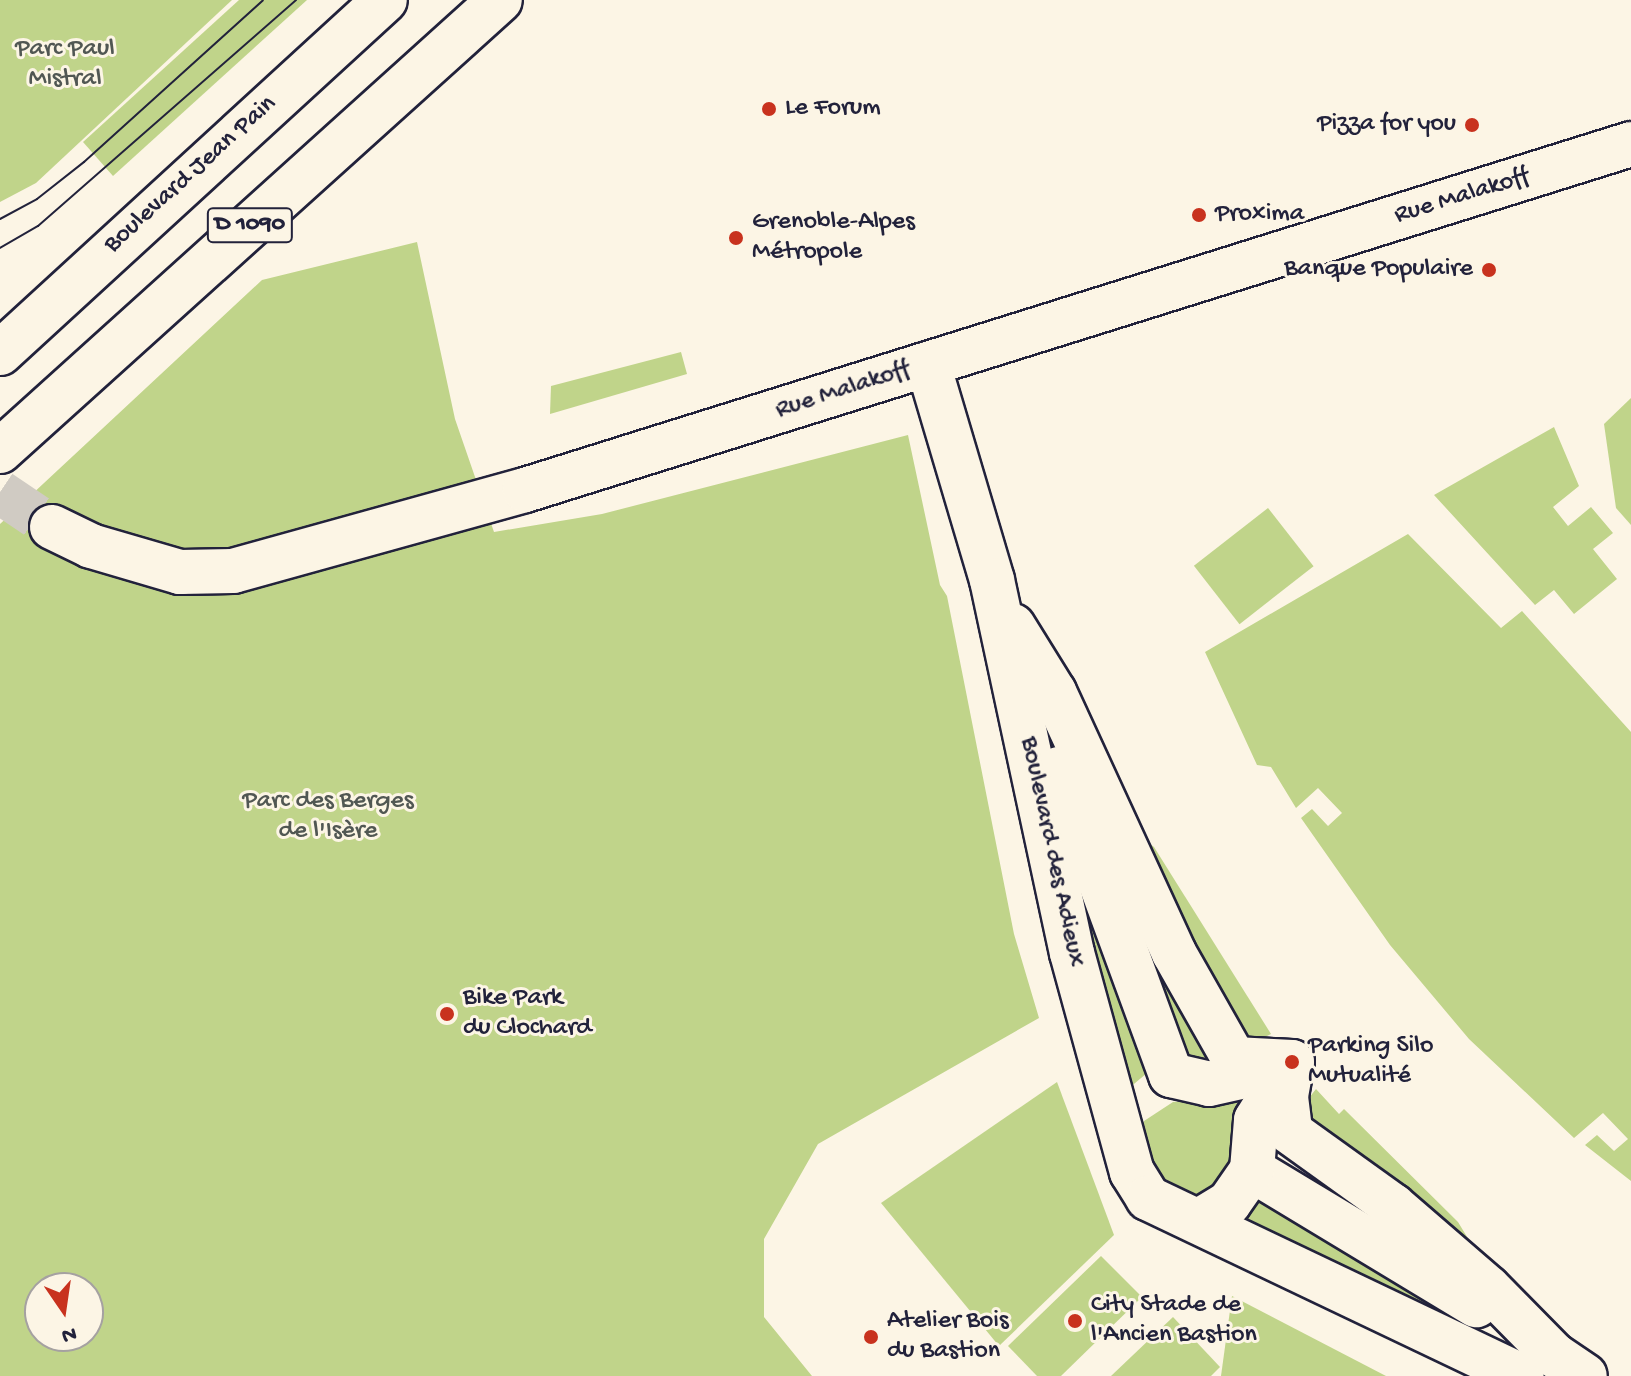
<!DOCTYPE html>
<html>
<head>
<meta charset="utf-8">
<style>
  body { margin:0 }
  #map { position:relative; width:1631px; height:1376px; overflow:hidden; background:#fcf5e5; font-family:"Gochi Hand",sans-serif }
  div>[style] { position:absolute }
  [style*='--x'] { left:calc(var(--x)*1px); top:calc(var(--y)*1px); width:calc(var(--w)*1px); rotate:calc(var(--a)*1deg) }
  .green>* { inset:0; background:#c0d48a; transform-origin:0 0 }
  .minor-tunnel>* { height:44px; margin-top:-22px; transform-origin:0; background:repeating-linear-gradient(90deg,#d0cbc3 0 44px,transparent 0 66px) }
  .roads { filter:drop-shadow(2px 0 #22223b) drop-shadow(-2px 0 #22223b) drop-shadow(0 2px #22223b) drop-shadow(0 -2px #22223b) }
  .minor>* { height:44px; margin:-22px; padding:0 22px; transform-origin:22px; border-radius:22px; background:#fcf5e5 }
  .primary>* { height:44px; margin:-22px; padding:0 22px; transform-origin:22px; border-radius:22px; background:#fcf5e5 }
  .tram>* { height:2px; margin:-1px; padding:0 1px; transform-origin:1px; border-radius:1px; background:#22223b }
  .dots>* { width:22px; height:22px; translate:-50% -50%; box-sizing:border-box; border:4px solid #fcf5e5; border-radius:50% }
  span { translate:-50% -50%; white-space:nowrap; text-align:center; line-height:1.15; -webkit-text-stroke:6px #fcf5e5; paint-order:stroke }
  .shield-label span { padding:2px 6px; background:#fcf5e5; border:2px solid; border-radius:6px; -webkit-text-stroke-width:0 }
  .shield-label { font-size:24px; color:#22223b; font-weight:700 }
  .park-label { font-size:26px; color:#515753 }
  .poi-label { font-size:26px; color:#22223b }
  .left { translate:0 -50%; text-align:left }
  .right { translate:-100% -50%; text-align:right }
  .street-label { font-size:26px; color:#22223b }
  .north { position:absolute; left:24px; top:1272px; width:80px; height:80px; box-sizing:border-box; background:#fcf5e5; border:2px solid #a5a1a1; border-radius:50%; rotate:167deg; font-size:22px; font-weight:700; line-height:32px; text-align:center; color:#22223b }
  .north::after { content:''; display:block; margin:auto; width:28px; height:36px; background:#c8321e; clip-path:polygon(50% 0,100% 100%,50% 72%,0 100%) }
</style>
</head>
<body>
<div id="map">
  <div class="green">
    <i style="clip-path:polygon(0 0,232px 0,36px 183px,0 202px)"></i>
    <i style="clip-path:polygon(239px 0,307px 0,113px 176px,83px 142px)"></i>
    <i style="clip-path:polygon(evenodd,417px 242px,455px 419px,494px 532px,602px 514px,908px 435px,940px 585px,947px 596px,1014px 934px,1039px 1018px,818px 1144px,764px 1239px,764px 1317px,812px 1376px,0 1376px,0 524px,262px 280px,417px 242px,40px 1288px,88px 1288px,88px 1336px,40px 1336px,40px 1288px)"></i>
    <i style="clip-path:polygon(681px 352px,687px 374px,550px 414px,551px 386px)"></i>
    <i style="clip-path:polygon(1631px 398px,1631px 525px,1616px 508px,1604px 424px)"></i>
    <i style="clip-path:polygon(1554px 427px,1579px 486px,1553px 507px,1568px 526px,1591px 507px,1613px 533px,1593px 549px,1617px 579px,1574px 614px,1554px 590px,1535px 605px,1434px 495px)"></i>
    <i style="left:1268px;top:508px;width:74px;height:94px;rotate:52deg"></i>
    <i style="clip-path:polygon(1408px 534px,1501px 628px,1522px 611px,1631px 732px,1631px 1181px,1585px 1145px,1597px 1135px,1614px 1151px,1628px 1139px,1603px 1113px,1574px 1138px,1469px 1039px,1390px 945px,1301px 818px,1312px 809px,1328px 826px,1342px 813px,1318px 788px,1296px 808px,1271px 767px,1257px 765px,1205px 652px)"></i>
    <i style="clip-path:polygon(1084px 780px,1225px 1071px,1182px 1061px)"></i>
    <i style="clip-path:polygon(1047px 796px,1153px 1068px,1128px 1089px)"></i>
    <i style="clip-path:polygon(1134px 832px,1154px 847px,1271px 1034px,1255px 1042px,1238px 1037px)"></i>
    <i style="clip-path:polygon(1057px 1082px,1114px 1235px,999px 1346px,881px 1203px)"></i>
    <i style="clip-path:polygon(1316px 1089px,1339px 1114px,1344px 1109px,1458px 1222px,1475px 1250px,1306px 1128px,1305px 1103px)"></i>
    <i style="clip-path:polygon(1236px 1098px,1242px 1103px,1241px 1145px,1211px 1195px,1187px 1198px,1171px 1190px,1153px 1171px,1140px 1135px,1144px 1121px,1173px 1102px)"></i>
    <i style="clip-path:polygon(1258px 1199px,1560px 1376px,1225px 1224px)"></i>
    <i style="clip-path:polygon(1101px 1256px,1142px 1297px,1061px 1376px,1037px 1376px,1008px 1346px)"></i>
    <i style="clip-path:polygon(1232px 1296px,1386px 1376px,1221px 1376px)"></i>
    <i style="clip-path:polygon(1173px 1317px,1220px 1367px,1211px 1376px,1111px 1376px)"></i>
  </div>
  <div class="minor-tunnel">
    <i style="--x:0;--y:492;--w:63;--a:33.9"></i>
  </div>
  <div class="roads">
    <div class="minor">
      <i style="--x:928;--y:364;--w:225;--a:73.5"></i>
      <i style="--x:992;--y:580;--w:381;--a:77.9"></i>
      <i style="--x:1072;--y:953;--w:227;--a:74.7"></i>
      <i style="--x:1132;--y:1172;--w:31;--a:58"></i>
      <i style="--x:1148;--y:1198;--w:414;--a:25.5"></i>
      <i style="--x:52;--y:527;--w:43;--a:26"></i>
      <i style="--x:91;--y:546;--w:93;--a:16.3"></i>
      <i style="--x:180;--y:572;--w:53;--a:-1.1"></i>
      <i style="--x:233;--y:571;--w:303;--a:-15.5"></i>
      <i style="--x:525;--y:490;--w:1159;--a:-17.37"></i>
      <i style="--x:1013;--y:626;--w:78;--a:58.2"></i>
      <i style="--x:1054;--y:692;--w:287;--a:65.3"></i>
      <i style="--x:1174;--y:953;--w:122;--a:60.5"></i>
      <i style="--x:1234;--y:1059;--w:58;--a:3"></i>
      <i style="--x:1059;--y:769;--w:326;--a:69.9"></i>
      <i style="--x:1292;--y:1062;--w:36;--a:100"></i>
      <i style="--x:1286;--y:1097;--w:35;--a:83"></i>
      <i style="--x:1290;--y:1132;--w:127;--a:35.7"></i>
      <i style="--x:1393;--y:1206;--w:125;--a:40.8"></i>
      <i style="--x:1488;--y:1288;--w:94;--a:45.4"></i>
      <i style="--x:1554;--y:1355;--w:37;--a:34"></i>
      <i style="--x:1171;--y:1075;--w:39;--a:13"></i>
      <i style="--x:1209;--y:1084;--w:64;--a:-12.7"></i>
      <i style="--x:1252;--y:1170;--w:262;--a:31.1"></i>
      <i style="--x:1199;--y:1221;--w:35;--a:-31"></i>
      <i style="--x:1229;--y:1203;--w:40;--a:-55.1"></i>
      <i style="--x:1252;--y:1170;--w:50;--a:-85.4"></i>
      <i style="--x:1256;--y:1120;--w:60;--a:-57.9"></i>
    </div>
    <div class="primary">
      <i style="--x:0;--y:353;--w:522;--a:-42.52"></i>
      <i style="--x:0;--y:451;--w:673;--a:-42.05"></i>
    </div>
  </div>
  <div class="tram">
    <i style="--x:0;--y:219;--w:42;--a:-28.4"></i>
    <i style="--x:37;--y:199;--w:60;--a:-38.2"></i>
    <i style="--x:84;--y:162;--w:241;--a:-42.1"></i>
    <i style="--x:0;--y:248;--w:44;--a:-30.1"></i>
    <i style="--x:38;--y:226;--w:343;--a:-41.2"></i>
  </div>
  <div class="dots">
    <i style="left:769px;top:109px;background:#c8321e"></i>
    <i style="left:1472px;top:125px;background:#c8321e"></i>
    <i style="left:1199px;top:215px;background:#c8321e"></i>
    <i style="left:736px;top:238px;background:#c8321e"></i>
    <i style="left:1489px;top:270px;background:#c8321e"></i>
    <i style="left:447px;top:1014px;background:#c8321e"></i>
    <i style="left:1292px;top:1062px;background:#c8321e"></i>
    <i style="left:1075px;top:1321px;background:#c8321e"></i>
    <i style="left:871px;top:1337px;background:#c8321e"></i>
  </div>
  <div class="shield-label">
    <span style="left:250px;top:225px">D 1090</span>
  </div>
  <div class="park-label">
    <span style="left:65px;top:65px">Parc Paul<br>Mistral</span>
    <span style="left:328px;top:817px">Parc des Berges<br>de l'Isère</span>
  </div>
  <div class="poi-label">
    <span class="left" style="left:785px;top:109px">Le Forum</span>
    <span class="right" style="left:1456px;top:125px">Pizza for you</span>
    <span class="left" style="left:1215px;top:215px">Proxima</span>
    <span class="left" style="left:752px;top:238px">Grenoble-Alpes<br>Métropole</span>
    <span class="right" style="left:1473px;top:270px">Banque Populaire</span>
    <span class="left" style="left:463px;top:1014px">Bike Park<br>du Clochard</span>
    <span class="left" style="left:1308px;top:1062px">Parking Silo<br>Mutualité</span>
    <span class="left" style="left:1091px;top:1321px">City Stade de<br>l'Ancien Bastion</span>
    <span class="left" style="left:887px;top:1337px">Atelier Bois<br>du Bastion</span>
  </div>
  <div class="street-label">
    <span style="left:191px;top:175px;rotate:-42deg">Boulevard Jean Pain</span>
    <span style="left:1462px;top:197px;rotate:-17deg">Rue Malakoff</span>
    <span style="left:843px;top:391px;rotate:-18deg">Rue Malakoff</span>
    <span style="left:1051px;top:852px;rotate:78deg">Boulevard des Adieux</span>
  </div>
  <div class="north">N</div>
</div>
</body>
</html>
